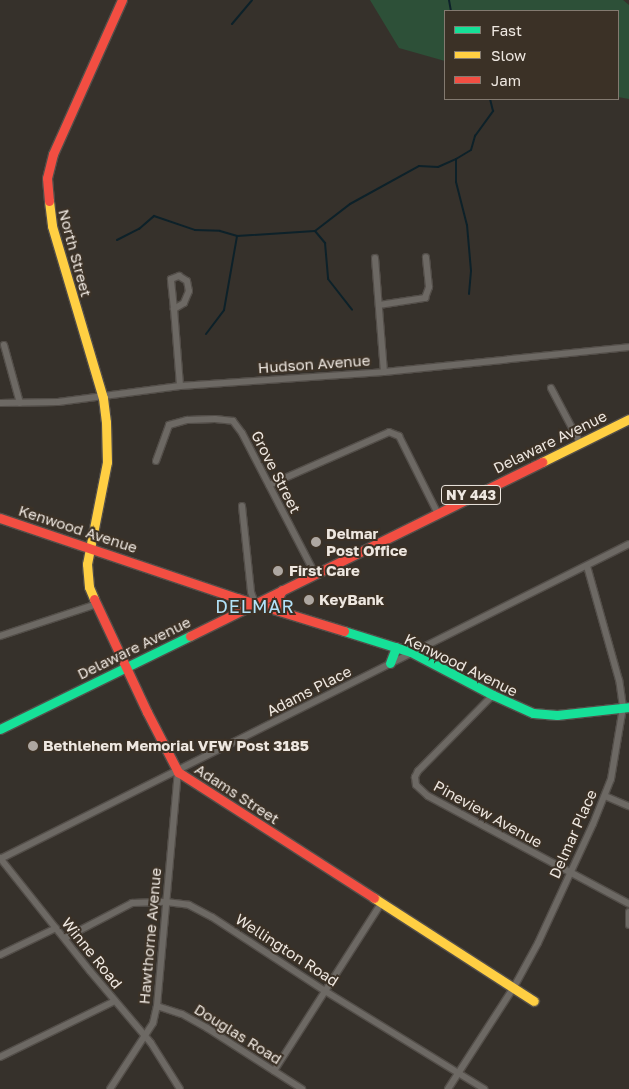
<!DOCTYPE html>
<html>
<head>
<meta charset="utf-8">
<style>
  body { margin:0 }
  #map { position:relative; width:629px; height:1089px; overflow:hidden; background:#36312b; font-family:"Golos Text",sans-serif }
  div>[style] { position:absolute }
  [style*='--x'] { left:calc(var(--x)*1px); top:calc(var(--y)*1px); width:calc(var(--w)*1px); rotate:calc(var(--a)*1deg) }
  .green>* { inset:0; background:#2d5038 }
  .stream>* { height:2px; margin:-1px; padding:0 1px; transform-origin:1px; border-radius:1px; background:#0d2129 }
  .roads { filter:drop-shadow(1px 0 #534e49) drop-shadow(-1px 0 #534e49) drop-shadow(0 1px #534e49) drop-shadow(0 -1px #534e49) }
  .street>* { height:6px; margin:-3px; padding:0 3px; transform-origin:3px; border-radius:3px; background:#6d6964 }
  .fast>* { height:9px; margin:-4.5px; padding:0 4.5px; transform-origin:4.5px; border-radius:4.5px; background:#16e098 }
  .slow>* { height:9px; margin:-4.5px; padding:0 4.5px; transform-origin:4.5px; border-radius:4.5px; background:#ffcf43 }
  .jam>* { height:9px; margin:-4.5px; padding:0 4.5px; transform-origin:4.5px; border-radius:4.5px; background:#f24e42 }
  .dots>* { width:14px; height:14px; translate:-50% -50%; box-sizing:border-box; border:2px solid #3b3126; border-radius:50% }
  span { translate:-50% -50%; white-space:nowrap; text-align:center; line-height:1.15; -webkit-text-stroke:4px #3b3126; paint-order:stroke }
  .shield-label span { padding:1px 4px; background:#3b3126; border:1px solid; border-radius:4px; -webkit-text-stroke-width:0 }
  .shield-label { font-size:14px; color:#eee7e0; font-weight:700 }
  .street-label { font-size:15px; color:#eee7e0 }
  .poi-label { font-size:15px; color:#eee7e0; font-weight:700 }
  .left { translate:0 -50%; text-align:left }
  .quarter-label { font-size:18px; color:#b2e3fa; letter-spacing:1px }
  .legend { position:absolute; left:444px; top:10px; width:175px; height:90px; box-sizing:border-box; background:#3b3126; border:1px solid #837a70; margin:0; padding:6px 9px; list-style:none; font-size:15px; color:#eee7e0 }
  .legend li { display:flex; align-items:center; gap:10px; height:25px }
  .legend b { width:25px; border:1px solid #837a70 }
</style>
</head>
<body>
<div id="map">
  <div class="green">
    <i style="clip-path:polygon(370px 0,623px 0,629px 5px,629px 99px,618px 97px,618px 11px,445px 11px,445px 61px,399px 48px)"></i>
  </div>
  <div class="stream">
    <i style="--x:449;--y:0;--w:11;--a:80"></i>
    <i style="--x:232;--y:24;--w:31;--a:-50"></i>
    <i style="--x:456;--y:159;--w:23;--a:90"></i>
    <i style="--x:456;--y:182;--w:44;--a:75.7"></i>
    <i style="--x:467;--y:225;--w:46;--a:85"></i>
    <i style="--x:471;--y:271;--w:23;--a:95"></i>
    <i style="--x:315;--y:231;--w:16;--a:50"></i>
    <i style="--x:325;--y:243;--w:36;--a:85"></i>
    <i style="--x:328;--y:279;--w:39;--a:52"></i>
    <i style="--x:117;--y:240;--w:25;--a:-27"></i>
    <i style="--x:139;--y:229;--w:20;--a:-41"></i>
    <i style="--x:154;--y:216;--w:43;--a:18.9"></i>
    <i style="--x:195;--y:230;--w:25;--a:2"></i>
    <i style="--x:220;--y:231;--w:18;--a:16"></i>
    <i style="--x:206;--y:334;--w:30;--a:-53"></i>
    <i style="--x:224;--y:310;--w:75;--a:-80"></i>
    <i style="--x:237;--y:236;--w:78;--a:-3.7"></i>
    <i style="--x:315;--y:231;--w:44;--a:-37.6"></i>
    <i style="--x:350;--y:204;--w:79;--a:-28.8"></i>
    <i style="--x:419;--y:166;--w:19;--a:3"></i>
    <i style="--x:438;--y:167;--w:20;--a:-24"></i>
    <i style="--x:456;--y:159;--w:17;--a:-31"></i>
    <i style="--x:471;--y:150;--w:15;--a:-74"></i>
    <i style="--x:475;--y:136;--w:31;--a:-54"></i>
    <i style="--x:493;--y:111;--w:12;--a:-104"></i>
  </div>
  <div class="roads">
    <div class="street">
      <i style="--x:375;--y:258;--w:114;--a:85.5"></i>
      <i style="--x:179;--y:276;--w:9;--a:32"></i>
      <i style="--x:187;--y:281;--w:10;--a:79"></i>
      <i style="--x:189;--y:291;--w:13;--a:113"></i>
      <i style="--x:184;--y:303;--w:12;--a:149"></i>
      <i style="--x:174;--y:309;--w:30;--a:-96"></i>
      <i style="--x:171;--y:279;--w:9;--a:-21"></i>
      <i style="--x:379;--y:305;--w:47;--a:-8.7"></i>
      <i style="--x:425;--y:298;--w:12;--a:-70"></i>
      <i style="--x:429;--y:287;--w:30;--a:-96"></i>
      <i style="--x:174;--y:309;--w:77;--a:85.5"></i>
      <i style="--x:4;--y:345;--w:60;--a:74.6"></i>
      <i style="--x:551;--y:388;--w:62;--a:62.2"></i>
      <i style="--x:0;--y:403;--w:58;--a:-1"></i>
      <i style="--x:58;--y:402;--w:123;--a:-7.5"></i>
      <i style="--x:180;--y:386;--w:204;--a:-3.9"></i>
      <i style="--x:384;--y:372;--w:246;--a:-5.8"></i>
      <i style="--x:156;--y:461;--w:38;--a:-70"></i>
      <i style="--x:169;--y:425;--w:19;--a:-16"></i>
      <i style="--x:187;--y:420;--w:28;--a:-2"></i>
      <i style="--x:215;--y:419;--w:18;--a:6"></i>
      <i style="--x:233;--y:421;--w:15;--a:53"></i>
      <i style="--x:242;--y:433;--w:159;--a:62.6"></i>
      <i style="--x:269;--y:485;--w:131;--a:-23.8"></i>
      <i style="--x:389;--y:432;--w:11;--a:22"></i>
      <i style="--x:399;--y:436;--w:85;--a:63.4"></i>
      <i style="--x:242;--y:506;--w:86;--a:84"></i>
      <i style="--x:251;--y:592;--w:12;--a:70"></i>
      <i style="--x:0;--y:636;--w:102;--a:-18.3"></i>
      <i style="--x:493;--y:695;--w:107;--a:134.6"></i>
      <i style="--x:418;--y:771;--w:7;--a:117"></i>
      <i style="--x:415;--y:777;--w:8;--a:83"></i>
      <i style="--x:416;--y:785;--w:16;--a:43"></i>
      <i style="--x:428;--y:796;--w:228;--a:28.2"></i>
      <i style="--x:605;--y:796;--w:26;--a:23"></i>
      <i style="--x:0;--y:858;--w:144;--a:51.5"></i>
      <i style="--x:90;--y:971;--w:94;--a:49.7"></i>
      <i style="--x:151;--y:1043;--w:54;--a:57.8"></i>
      <i style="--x:0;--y:859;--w:703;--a:-26.6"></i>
      <i style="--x:629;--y:912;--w:13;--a:90"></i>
      <i style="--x:65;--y:938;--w:76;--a:-27.6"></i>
      <i style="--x:132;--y:903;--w:34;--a:-2"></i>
      <i style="--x:166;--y:902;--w:23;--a:7"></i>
      <i style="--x:189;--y:905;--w:26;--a:28"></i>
      <i style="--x:212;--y:917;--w:135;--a:33.2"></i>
      <i style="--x:325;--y:991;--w:187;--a:31.6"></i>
      <i style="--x:0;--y:955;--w:62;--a:-25.7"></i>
      <i style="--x:157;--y:1006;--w:26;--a:18"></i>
      <i style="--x:182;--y:1014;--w:29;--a:29"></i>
      <i style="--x:207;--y:1028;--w:113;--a:32.7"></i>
      <i style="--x:0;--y:1057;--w:128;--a:-26"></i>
      <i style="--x:274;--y:1071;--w:198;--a:-57.4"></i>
      <i style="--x:110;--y:1089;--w:79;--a:-56.9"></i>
      <i style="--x:153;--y:1023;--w:17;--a:-77"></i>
      <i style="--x:157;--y:1006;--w:235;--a:-84.9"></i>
      <i style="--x:448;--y:1089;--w:121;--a:-57.1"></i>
      <i style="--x:514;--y:987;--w:50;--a:-61.4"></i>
      <i style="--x:538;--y:943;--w:131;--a:-65.2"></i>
      <i style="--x:593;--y:824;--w:48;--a:-68.2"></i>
      <i style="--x:611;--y:779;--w:73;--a:-80.5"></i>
      <i style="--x:623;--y:707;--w:27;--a:-98"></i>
      <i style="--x:619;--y:680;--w:118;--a:-105.7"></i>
    </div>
    <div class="fast">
      <i style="--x:344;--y:631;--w:70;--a:17.4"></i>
      <i style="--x:411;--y:652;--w:93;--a:27.7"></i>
      <i style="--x:493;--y:695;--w:44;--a:24.2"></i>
      <i style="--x:533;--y:713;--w:24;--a:5"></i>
      <i style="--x:557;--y:715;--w:72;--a:-6.3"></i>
      <i style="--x:390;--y:663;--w:17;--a:-69"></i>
      <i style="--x:0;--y:729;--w:212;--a:-26.1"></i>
    </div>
    <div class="slow">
      <i style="--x:49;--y:201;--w:25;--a:83"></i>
      <i style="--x:52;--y:226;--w:179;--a:73.5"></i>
      <i style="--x:103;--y:398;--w:24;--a:83"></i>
      <i style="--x:106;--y:422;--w:40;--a:88.6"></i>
      <i style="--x:107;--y:462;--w:104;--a:101.1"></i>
      <i style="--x:87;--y:564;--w:23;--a:85"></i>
      <i style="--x:89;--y:587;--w:13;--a:67"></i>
      <i style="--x:542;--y:462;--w:97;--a:-26.3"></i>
      <i style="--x:374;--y:898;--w:190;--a:32.8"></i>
    </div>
    <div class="jam">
      <i style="--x:49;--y:201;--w:23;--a:-95"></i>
      <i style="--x:47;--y:178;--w:25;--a:-76"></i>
      <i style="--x:53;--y:154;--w:169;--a:-65.9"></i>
      <i style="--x:0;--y:518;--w:250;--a:18.7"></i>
      <i style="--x:237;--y:598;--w:112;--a:17.1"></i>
      <i style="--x:282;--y:590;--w:9;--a:117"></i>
      <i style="--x:278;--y:598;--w:14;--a:65"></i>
      <i style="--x:94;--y:599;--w:125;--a:64.9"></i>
      <i style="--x:147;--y:712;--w:68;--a:62.7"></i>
      <i style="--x:178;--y:772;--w:233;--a:32.7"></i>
      <i style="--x:190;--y:636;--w:393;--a:-26.3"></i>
    </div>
  </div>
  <div class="dots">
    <i style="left:316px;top:542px;background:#aea7a1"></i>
    <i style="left:278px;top:571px;background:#aea7a1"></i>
    <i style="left:309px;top:600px;background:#aea7a1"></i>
    <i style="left:33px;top:746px;background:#aea7a1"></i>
  </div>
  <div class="shield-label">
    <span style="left:471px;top:495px">NY 443</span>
  </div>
  <div class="street-label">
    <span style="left:75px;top:253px;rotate:75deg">North Street</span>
    <span style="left:314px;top:364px;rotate:-4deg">Hudson Avenue</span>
    <span style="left:550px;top:442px;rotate:-26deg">Delaware Avenue</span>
    <span style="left:276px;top:472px;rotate:63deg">Grove Street</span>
    <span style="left:78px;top:529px;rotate:18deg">Kenwood Avenue</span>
    <span style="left:134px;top:648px;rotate:-26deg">Delaware Avenue</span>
    <span style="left:461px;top:665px;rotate:26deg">Kenwood Avenue</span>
    <span style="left:309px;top:691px;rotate:-27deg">Adams Place</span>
    <span style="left:237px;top:794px;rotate:33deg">Adams Street</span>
    <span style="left:488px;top:814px;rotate:29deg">Pineview Avenue</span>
    <span style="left:573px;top:834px;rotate:-66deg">Delmar Place</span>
    <span style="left:150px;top:936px;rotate:-85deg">Hawthorne Avenue</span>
    <span style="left:287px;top:950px;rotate:33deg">Wellington Road</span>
    <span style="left:92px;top:953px;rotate:51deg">Winne Road</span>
    <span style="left:238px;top:1034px;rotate:32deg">Douglas Road</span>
  </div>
  <div class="poi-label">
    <span class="left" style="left:326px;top:542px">Delmar<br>Post Office</span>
    <span class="left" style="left:289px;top:571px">First Care</span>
    <span class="left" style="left:319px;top:600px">KeyBank</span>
    <span class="left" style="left:43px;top:746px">Bethlehem Memorial VFW Post 3185</span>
  </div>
  <div class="quarter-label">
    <span style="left:255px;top:606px">DELMAR</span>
  </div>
  <ul class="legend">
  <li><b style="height:6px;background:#16e098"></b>Fast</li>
  <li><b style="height:6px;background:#ffcf43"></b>Slow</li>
  <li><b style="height:6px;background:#f24e42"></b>Jam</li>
  </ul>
</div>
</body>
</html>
